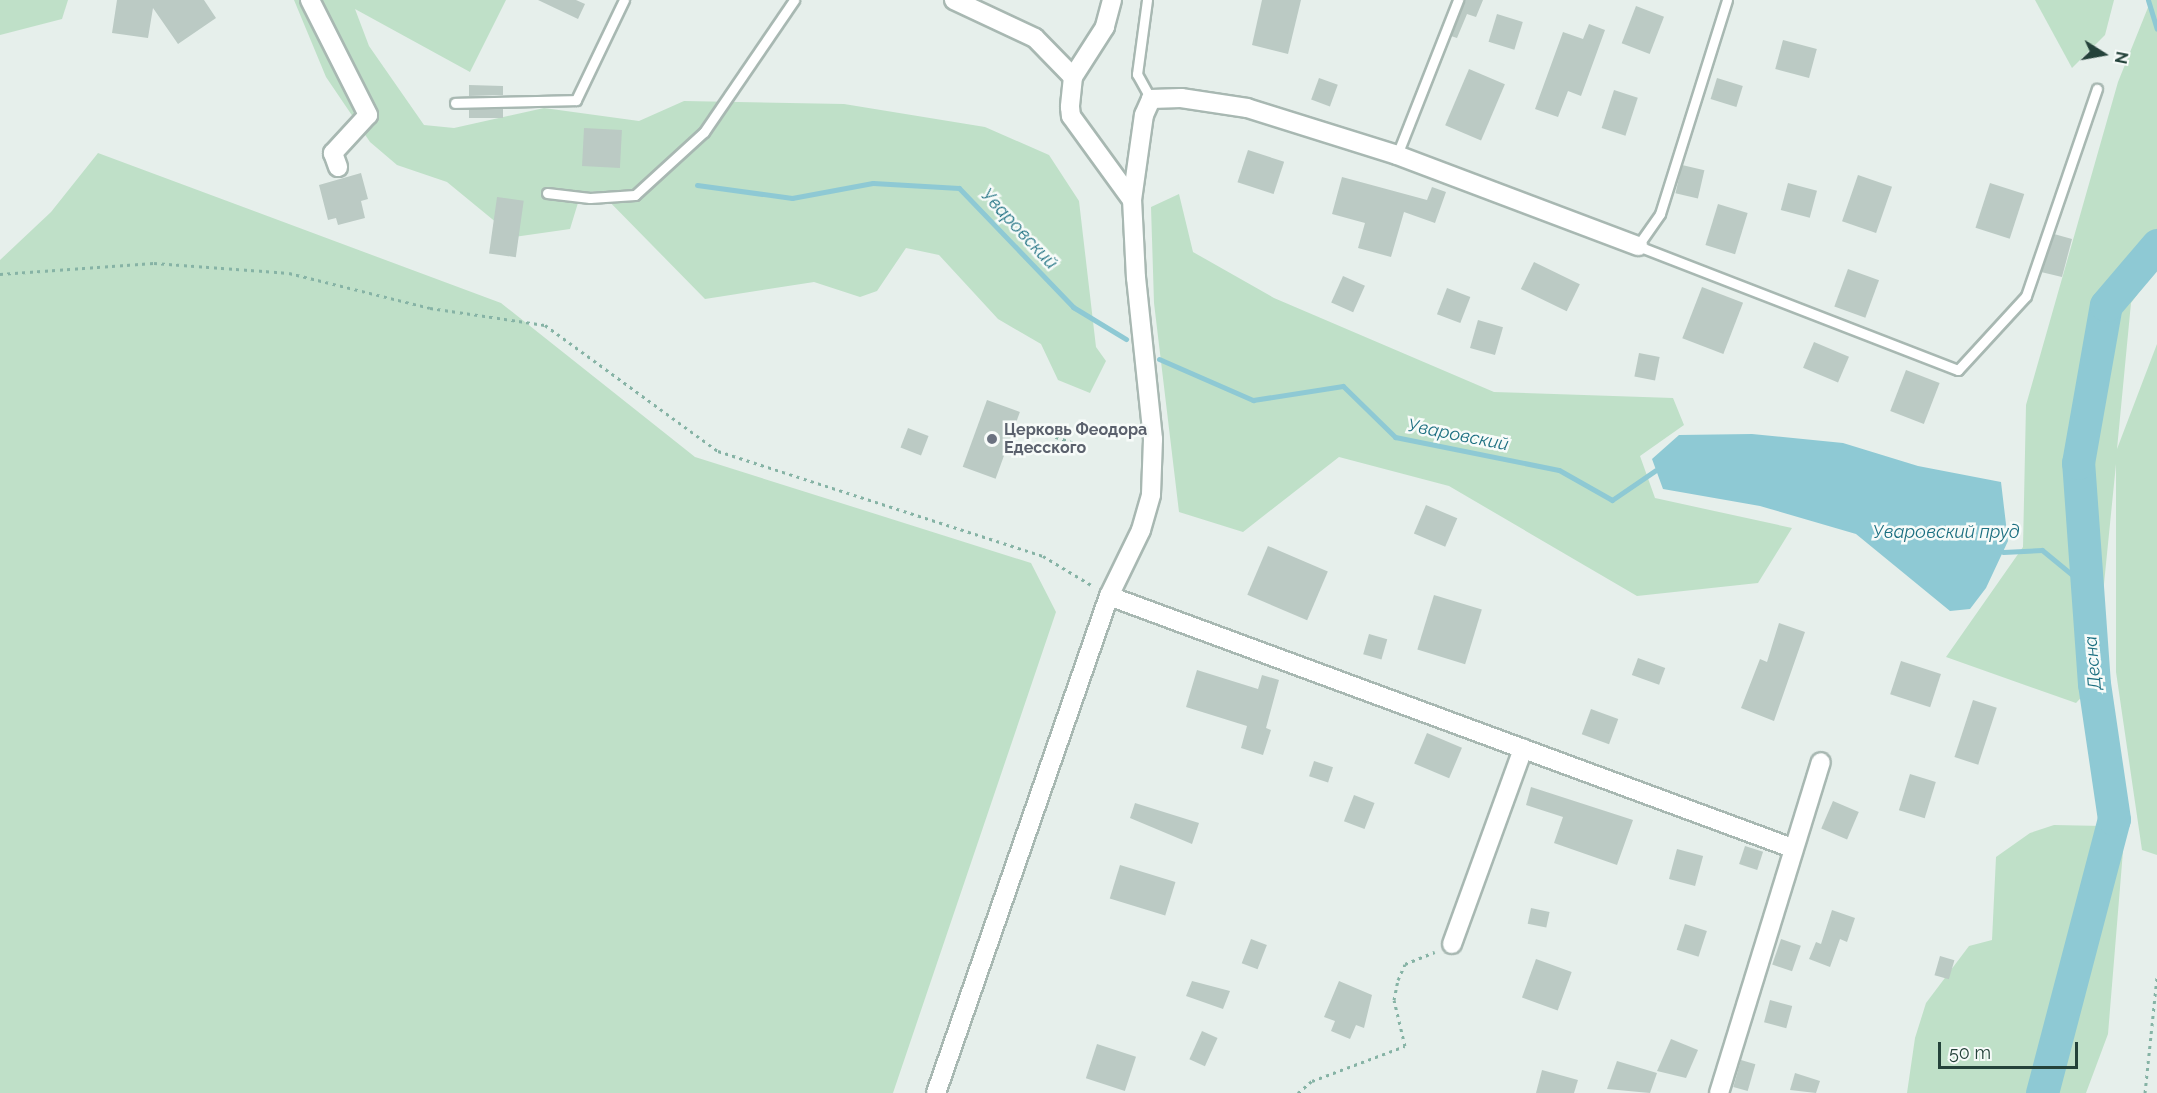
<!DOCTYPE html>
<html>
<head>
<meta charset="utf-8">
<style>
  body { margin:0 }
  #map { position:relative; width:2157px; height:1093px; overflow:hidden; background:#e6efeb; font-family:Raleway,sans-serif }
  div>[style] { position:absolute }
  [style*='--x'] { left:calc(var(--x)*1px); top:calc(var(--y)*1px); width:calc(var(--w)*1px); rotate:calc(var(--a)*1deg) }
  .green>* { inset:0; background:#bfe0c8 }
  .water>* { inset:0; background:#8ec9d4 }
  .stream>* { height:5px; margin:-2.5px; padding:0 2.5px; transform-origin:2.5px; border-radius:2.5px; background:#8ec9d4 }
  .river>* { height:33px; margin:-16.5px; padding:0 16.5px; transform-origin:16.5px; border-radius:16.5px; background:#8ec9d4 }
  .building>* { inset:0; background:#bbcac4; transform-origin:0 0 }
  .path>* { height:3px; margin-top:-1.5px; transform-origin:0; background:repeating-linear-gradient(90deg,#86b3a5 0 3px,transparent 0 7.5px) }
  .roads { filter:drop-shadow(2px 0 #a8b8b2) drop-shadow(-2px 0 #a8b8b2) drop-shadow(0 2px #a8b8b2) drop-shadow(0 -2px #a8b8b2) }
  .service>* { height:9px; margin:-4.5px; padding:0 4.5px; transform-origin:4.5px; border-radius:4.5px; background:#fff }
  .minor>* { height:18px; margin:-9px; padding:0 9px; transform-origin:9px; border-radius:9px; background:#fff }
  .tertiary>* { height:18px; margin:-9px; padding:0 9px; transform-origin:9px; border-radius:9px; background:#fff }
  .dots>* { width:16px; height:16px; translate:-50% -50%; box-sizing:border-box; border:3px solid #f7fbf9; border-radius:50% }
  span { translate:-50% -50%; white-space:nowrap; text-align:center; line-height:1.15; -webkit-text-stroke:5px #f7fbf9; paint-order:stroke }
  .worship-label { font-size:16px; color:#5b616d; font-weight:700 }
  .left { translate:0 -50%; text-align:left }
  .water-label { font-size:18px; color:#1c6f80; font-style:italic }
  .north { position:absolute; left:2073px; top:24px; width:60px; height:60px; -webkit-text-stroke:4px #f7fbf9; paint-order:stroke; rotate:101deg; font-size:16px; font-weight:700; line-height:24px; text-align:center; color:#24423a }
  .north::after { content:''; display:block; margin:auto; width:21px; height:27px; background:#24423a; clip-path:polygon(50% 0,100% 100%,50% 72%,0 100%) }
  .scale { position:absolute; left:1938px; top:1042px; width:140px; height:27px; box-sizing:border-box; border:3px solid #24423a; border-top:0; padding-left:8px; font-size:18px; line-height:21px; white-space:nowrap; color:#24423a; -webkit-text-stroke:4px #f7fbf9; paint-order:stroke }
</style>
</head>
<body>
<div id="map">
  <div class="green">
    <i style="clip-path:polygon(0 0,68px 0,62px 19px,0 35px)"></i>
    <i style="clip-path:polygon(294px 0,506px 0,470px 72px,355px 9px,369px 46px,424px 125px,454px 128px,544px 108px,639px 121px,684px 101px,844px 104px,985px 127px,1049px 155px,1079px 201px,1096px 347px,1106px 361px,1090px 393px,1058px 380px,1041px 344px,998px 319px,939px 255px,906px 248px,877px 291px,860px 297px,814px 282px,705px 299px,599px 191px,581px 193px,570px 229px,514px 237px,447px 182px,397px 165px,370px 142px,326px 77px)"></i>
    <i style="clip-path:polygon(2035px 0,2114px 0,2105px 35px,2072px 68px)"></i>
    <i style="clip-path:polygon(2151px 0,2157px 0,2157px 268px,2131px 303px,2117px 449px,2157px 344px,2157px 855px,2142px 850px,2116px 672px,2116px 464px,2094px 684px,2076px 703px,1946px 657px,2023px 547px,2026px 405px,2118px 82px)"></i>
    <i style="clip-path:polygon(98px 153px,501px 303px,695px 457px,1031px 563px,1056px 612px,893px 1093px,0 1093px,0 260px,51px 212px)"></i>
    <i style="clip-path:polygon(1179px 194px,1193px 252px,1274px 298px,1494px 392px,1673px 398px,1684px 425px,1640px 456px,1655px 498px,1792px 528px,1758px 583px,1637px 596px,1449px 486px,1339px 457px,1243px 532px,1179px 512px,1154px 303px,1151px 207px)"></i>
    <i style="clip-path:polygon(2054px 825px,2103px 826px,2123px 851px,2108px 1034px,2086px 1093px,1907px 1093px,1915px 1038px,1926px 1003px,1969px 946px,1992px 940px,1996px 857px,2030px 833px)"></i>
  </div>
  <div class="water">
    <i style="clip-path:polygon(1752px 434px,1843px 443px,1918px 466px,2001px 482px,2008px 541px,1986px 588px,1970px 609px,1950px 611px,1856px 534px,1760px 506px,1663px 489px,1652px 459px,1679px 435px)"></i>
  </div>
  <div class="stream">
    <i style="--x:2148;--y:0;--w:30;--a:73"></i>
    <i style="--x:697;--y:185;--w:96;--a:7.8"></i>
    <i style="--x:792;--y:198;--w:82;--a:-10.5"></i>
    <i style="--x:873;--y:183;--w:86;--a:3.3"></i>
    <i style="--x:959;--y:188;--w:165;--a:46.2"></i>
    <i style="--x:1073;--y:307;--w:62;--a:31.1"></i>
    <i style="--x:1159;--y:359;--w:103;--a:23.6"></i>
    <i style="--x:1253;--y:400;--w:91;--a:-8.8"></i>
    <i style="--x:1343;--y:386;--w:73;--a:44.4"></i>
    <i style="--x:1395;--y:437;--w:167;--a:11.4"></i>
    <i style="--x:1559;--y:470;--w:61;--a:29.5"></i>
    <i style="--x:1612;--y:500;--w:53;--a:-34.3"></i>
    <i style="--x:2003;--y:552;--w:39;--a:-3"></i>
    <i style="--x:2042;--y:550;--w:58;--a:39.4"></i>
  </div>
  <div class="river">
    <i style="--x:2042;--y:1093;--w:283;--a:-75.3"></i>
    <i style="--x:2114;--y:819;--w:136;--a:-98.4"></i>
    <i style="--x:2094;--y:684;--w:222;--a:-94.1"></i>
    <i style="--x:2078;--y:463;--w:160;--a:-80"></i>
    <i style="--x:2106;--y:305;--w:79;--a:-49.6"></i>
  </div>
  <div class="building">
    <i style="clip-path:polygon(117px 0,204px 0,216px 18px,178px 44px,153px 8px,148px 38px,112px 33px)"></i>
    <i style="clip-path:polygon(538px 0,576px 0,585px 4px,578px 19px)"></i>
    <i style="clip-path:polygon(1262px 0,1301px 0,1288px 54px,1252px 45px)"></i>
    <i style="clip-path:polygon(1465px 0,1483px 0,1476px 17px,1467px 14px,1457px 38px,1451px 36px)"></i>
    <i style="left:1636px;top:6px;width:30px;height:40px;rotate:21deg"></i>
    <i style="left:1497px;top:14px;width:27px;height:29px;rotate:17deg"></i>
    <i style="clip-path:polygon(1589px 24px,1605px 30px,1581px 96px,1568px 91px,1558px 117px,1535px 109px,1563px 32px,1583px 39px)"></i>
    <i style="left:1783px;top:40px;width:35px;height:30px;rotate:15deg"></i>
    <i style="left:1469px;top:69px;width:39px;height:61px;rotate:23deg"></i>
    <i style="left:1319px;top:78px;width:20px;height:23px;rotate:20deg"></i>
    <i style="left:1717px;top:78px;width:27px;height:22px;rotate:17deg"></i>
    <i style="clip-path:polygon(469px 85px,503px 86px,503px 95px,469px 96px)"></i>
    <i style="left:1614px;top:90px;width:25px;height:40px;rotate:18deg"></i>
    <i style="left:469px;top:109px;width:34px;height:9px"></i>
    <i style="left:584px;top:128px;width:38px;height:38px;rotate:3deg"></i>
    <i style="left:1248px;top:150px;width:38px;height:34px;rotate:18deg"></i>
    <i style="left:1682px;top:165px;width:23px;height:29px;rotate:13deg"></i>
    <i style="clip-path:polygon(361px 173px,368px 199px,361px 201px,365px 218px,338px 225px,336px 218px,328px 220px,319px 185px)"></i>
    <i style="left:1858px;top:175px;width:36px;height:49px;rotate:19deg"></i>
    <i style="clip-path:polygon(1342px 177px,1427px 200px,1432px 187px,1446px 192px,1435px 223px,1404px 212px,1391px 257px,1358px 248px,1365px 223px,1332px 214px)"></i>
    <i style="left:1788px;top:183px;width:30px;height:28px;rotate:15deg"></i>
    <i style="left:1990px;top:183px;width:36px;height:47px;rotate:18deg"></i>
    <i style="left:497px;top:197px;width:27px;height:57px;rotate:8deg"></i>
    <i style="left:1718px;top:204px;width:31px;height:43px;rotate:17deg"></i>
    <i style="clip-path:polygon(2054px 234px,2072px 239px,2062px 277px,2041px 272px)"></i>
    <i style="left:1534px;top:262px;width:51px;height:30px;rotate:26deg"></i>
    <i style="left:1848px;top:269px;width:33px;height:40px;rotate:20deg"></i>
    <i style="left:1343px;top:276px;width:24px;height:29px;rotate:24deg"></i>
    <i style="left:1702px;top:287px;width:44px;height:55px;rotate:21deg"></i>
    <i style="left:1447px;top:288px;width:25px;height:28px;rotate:21deg"></i>
    <i style="left:1478px;top:320px;width:26px;height:29px;rotate:16deg"></i>
    <i style="left:1814px;top:342px;width:38px;height:28px;rotate:23deg"></i>
    <i style="left:1639px;top:353px;width:21px;height:24px;rotate:11deg"></i>
    <i style="left:1906px;top:370px;width:36px;height:44px;rotate:21deg"></i>
    <i style="left:987px;top:400px;width:35px;height:71px;rotate:20deg"></i>
    <i style="left:908px;top:428px;width:22px;height:21px;rotate:21deg"></i>
    <i style="left:1426px;top:505px;width:34px;height:31px;rotate:23deg"></i>
    <i style="left:1268px;top:546px;width:65px;height:53px;rotate:23deg"></i>
    <i style="left:1434px;top:595px;width:50px;height:57px;rotate:17deg"></i>
    <i style="clip-path:polygon(1779px 623px,1805px 632px,1774px 721px,1741px 708px,1760px 659px,1767px 662px)"></i>
    <i style="left:1369px;top:634px;width:19px;height:21px;rotate:16deg"></i>
    <i style="left:1638px;top:658px;width:29px;height:18px;rotate:20deg"></i>
    <i style="left:1901px;top:661px;width:42px;height:35px;rotate:18deg"></i>
    <i style="clip-path:polygon(1197px 670px,1258px 689px,1262px 675px,1279px 680px,1266px 728px,1271px 730px,1263px 755px,1241px 748px,1247px 726px,1186px 707px)"></i>
    <i style="left:1973px;top:700px;width:25px;height:60px;rotate:18deg"></i>
    <i style="left:1591px;top:709px;width:29px;height:27px;rotate:20deg"></i>
    <i style="left:1427px;top:733px;width:38px;height:33px;rotate:23deg"></i>
    <i style="left:1314px;top:761px;width:20px;height:16px;rotate:18deg"></i>
    <i style="left:1910px;top:774px;width:27px;height:38px;rotate:17deg"></i>
    <i style="clip-path:polygon(1531px 787px,1633px 820px,1617px 865px,1554px 843px,1563px 817px,1526px 805px)"></i>
    <i style="left:1354px;top:795px;width:22px;height:28px;rotate:21deg"></i>
    <i style="left:1833px;top:801px;width:28px;height:30px;rotate:23deg"></i>
    <i style="clip-path:polygon(1135px 803px,1199px 823px,1192px 844px,1130px 818px)"></i>
    <i style="left:1745px;top:846px;width:19px;height:19px;rotate:18deg"></i>
    <i style="left:1677px;top:849px;width:27px;height:31px;rotate:15deg"></i>
    <i style="left:1120px;top:865px;width:58px;height:35px;rotate:17deg"></i>
    <i style="left:1531px;top:908px;width:19px;height:16px;rotate:12deg"></i>
    <i style="clip-path:polygon(1832px 910px,1855px 918px,1847px 942px,1840px 939px,1830px 967px,1809px 959px,1816px 942px,1821px 944px)"></i>
    <i style="left:1685px;top:924px;width:23px;height:27px;rotate:18deg"></i>
    <i style="left:1251px;top:939px;width:17px;height:26px;rotate:21deg"></i>
    <i style="left:1781px;top:939px;width:21px;height:27px;rotate:19deg"></i>
    <i style="left:1940px;top:956px;width:15px;height:20px;rotate:16deg"></i>
    <i style="left:1536px;top:959px;width:38px;height:41px;rotate:20deg"></i>
    <i style="clip-path:polygon(1192px 981px,1230px 991px,1223px 1009px,1186px 996px)"></i>
    <i style="clip-path:polygon(1339px 981px,1372px 995px,1364px 1028px,1356px 1025px,1350px 1039px,1331px 1031px,1335px 1021px,1324px 1017px)"></i>
    <i style="left:1770px;top:1000px;width:23px;height:23px;rotate:15deg"></i>
    <i style="left:1202px;top:1031px;width:17px;height:31px;rotate:24deg"></i>
    <i style="clip-path:polygon(1671px 1039px,1698px 1050px,1686px 1078px,1657px 1071px)"></i>
    <i style="left:1097px;top:1044px;width:41px;height:36px;rotate:18deg"></i>
    <i style="left:1741px;top:1060px;width:15px;height:28px;rotate:16deg"></i>
    <i style="clip-path:polygon(1617px 1061px,1657px 1073px,1650px 1093px,1607px 1089px)"></i>
    <i style="clip-path:polygon(1542px 1070px,1578px 1080px,1574px 1093px,1536px 1093px)"></i>
    <i style="clip-path:polygon(1795px 1073px,1820px 1081px,1816px 1093px,1790px 1090px)"></i>
  </div>
  <div class="path">
    <i style="--x:0;--y:274;--w:154;--a:-4.1"></i>
    <i style="--x:154;--y:263;--w:135;--a:4.2"></i>
    <i style="--x:289;--y:273;--w:145;--a:13.9"></i>
    <i style="--x:430;--y:308;--w:116;--a:8.4"></i>
    <i style="--x:545;--y:325;--w:214;--a:36.1"></i>
    <i style="--x:718;--y:451;--w:342;--a:17.9"></i>
    <i style="--x:1043;--y:556;--w:58;--a:31"></i>
    <i style="--x:1020;--y:425;--w:73;--a:18.4"></i>
    <i style="--x:1298;--y:1093;--w:18;--a:-41"></i>
    <i style="--x:1312;--y:1081;--w:99;--a:-20.6"></i>
    <i style="--x:1405;--y:1046;--w:47;--a:-103.4"></i>
    <i style="--x:1394;--y:1000;--w:20;--a:-79"></i>
    <i style="--x:1398;--y:980;--w:17;--a:-66"></i>
    <i style="--x:1405;--y:964;--w:32;--a:-22"></i>
    <i style="--x:2145;--y:1093;--w:117;--a:-84.1"></i>
  </div>
  <div class="roads">
    <div class="service">
      <i style="--x:1147;--y:0;--w:75;--a:97.7"></i>
      <i style="--x:1137;--y:74;--w:29;--a:61"></i>
      <i style="--x:1727;--y:0;--w:224;--a:107.4"></i>
      <i style="--x:1660;--y:214;--w:39;--a:125"></i>
      <i style="--x:1638;--y:246;--w:343;--a:21.2"></i>
      <i style="--x:1958;--y:370;--w:100;--a:-47.4"></i>
      <i style="--x:2026;--y:296;--w:219;--a:-71.1"></i>
      <i style="--x:455;--y:103;--w:121;--a:-1.4"></i>
      <i style="--x:576;--y:100;--w:111;--a:-64.4"></i>
      <i style="--x:1397;--y:155;--w:167;--a:-68.5"></i>
      <i style="--x:547;--y:193;--w:43;--a:6.6"></i>
      <i style="--x:590;--y:198;--w:45;--a:-3.8"></i>
      <i style="--x:635;--y:195;--w:93;--a:-42.4"></i>
      <i style="--x:704;--y:132;--w:160;--a:-55.7"></i>
    </div>
    <div class="minor">
      <i style="--x:310;--y:0;--w:129;--a:63.2"></i>
      <i style="--x:368;--y:115;--w:52;--a:132.6"></i>
      <i style="--x:333;--y:153;--w:15;--a:70"></i>
      <i style="--x:954;--y:0;--w:89;--a:25.1"></i>
      <i style="--x:1035;--y:38;--w:54;--a:45.7"></i>
      <i style="--x:1112;--y:0;--w:28;--a:105"></i>
      <i style="--x:1105;--y:27;--w:59;--a:122.6"></i>
      <i style="--x:1073;--y:77;--w:30;--a:96"></i>
      <i style="--x:1070;--y:107;--w:9;--a:84"></i>
      <i style="--x:1071;--y:116;--w:104;--a:54"></i>
      <i style="--x:1132;--y:200;--w:86;--a:-82"></i>
      <i style="--x:1144;--y:115;--w:17;--a:-66"></i>
      <i style="--x:1151;--y:99;--w:30;--a:-2"></i>
      <i style="--x:1181;--y:98;--w:67;--a:8.6"></i>
      <i style="--x:1247;--y:108;--w:157;--a:17.4"></i>
      <i style="--x:1397;--y:155;--w:258;--a:20.7"></i>
      <i style="--x:1109;--y:596;--w:728;--a:20.25"></i>
      <i style="--x:1452;--y:944;--w:208;--a:-70"></i>
      <i style="--x:1719;--y:1093;--w:346;--a:-72.9"></i>
    </div>
    <div class="tertiary">
      <i style="--x:936;--y:1093;--w:526;--a:-70.81"></i>
      <i style="--x:1109;--y:596;--w:73;--a:-64.1"></i>
      <i style="--x:1141;--y:530;--w:37;--a:-74"></i>
      <i style="--x:1151;--y:494;--w:55;--a:-87.9"></i>
      <i style="--x:1153;--y:439;--w:162;--a:-96"></i>
      <i style="--x:1136;--y:278;--w:78;--a:-92.9"></i>
    </div>
  </div>
  <div class="dots">
    <i style="left:992px;top:439px;background:#6b7280"></i>
  </div>
  <div class="worship-label">
    <span class="left" style="left:1004px;top:439px">Церковь Феодора<br>Едесского</span>
  </div>
  <div class="water-label">
    <span style="left:1019px;top:229px;rotate:47deg">Уваровский</span>
    <span style="left:1458px;top:435px;rotate:11deg">Уваровский</span>
    <span style="left:1946px;top:532px">Уваровский пруд</span>
    <span style="left:2093px;top:663px;rotate:-95deg">Десна</span>
  </div>
  <div class="north">N</div>
  <div class="scale">50 m</div>
</div>
</body>
</html>
